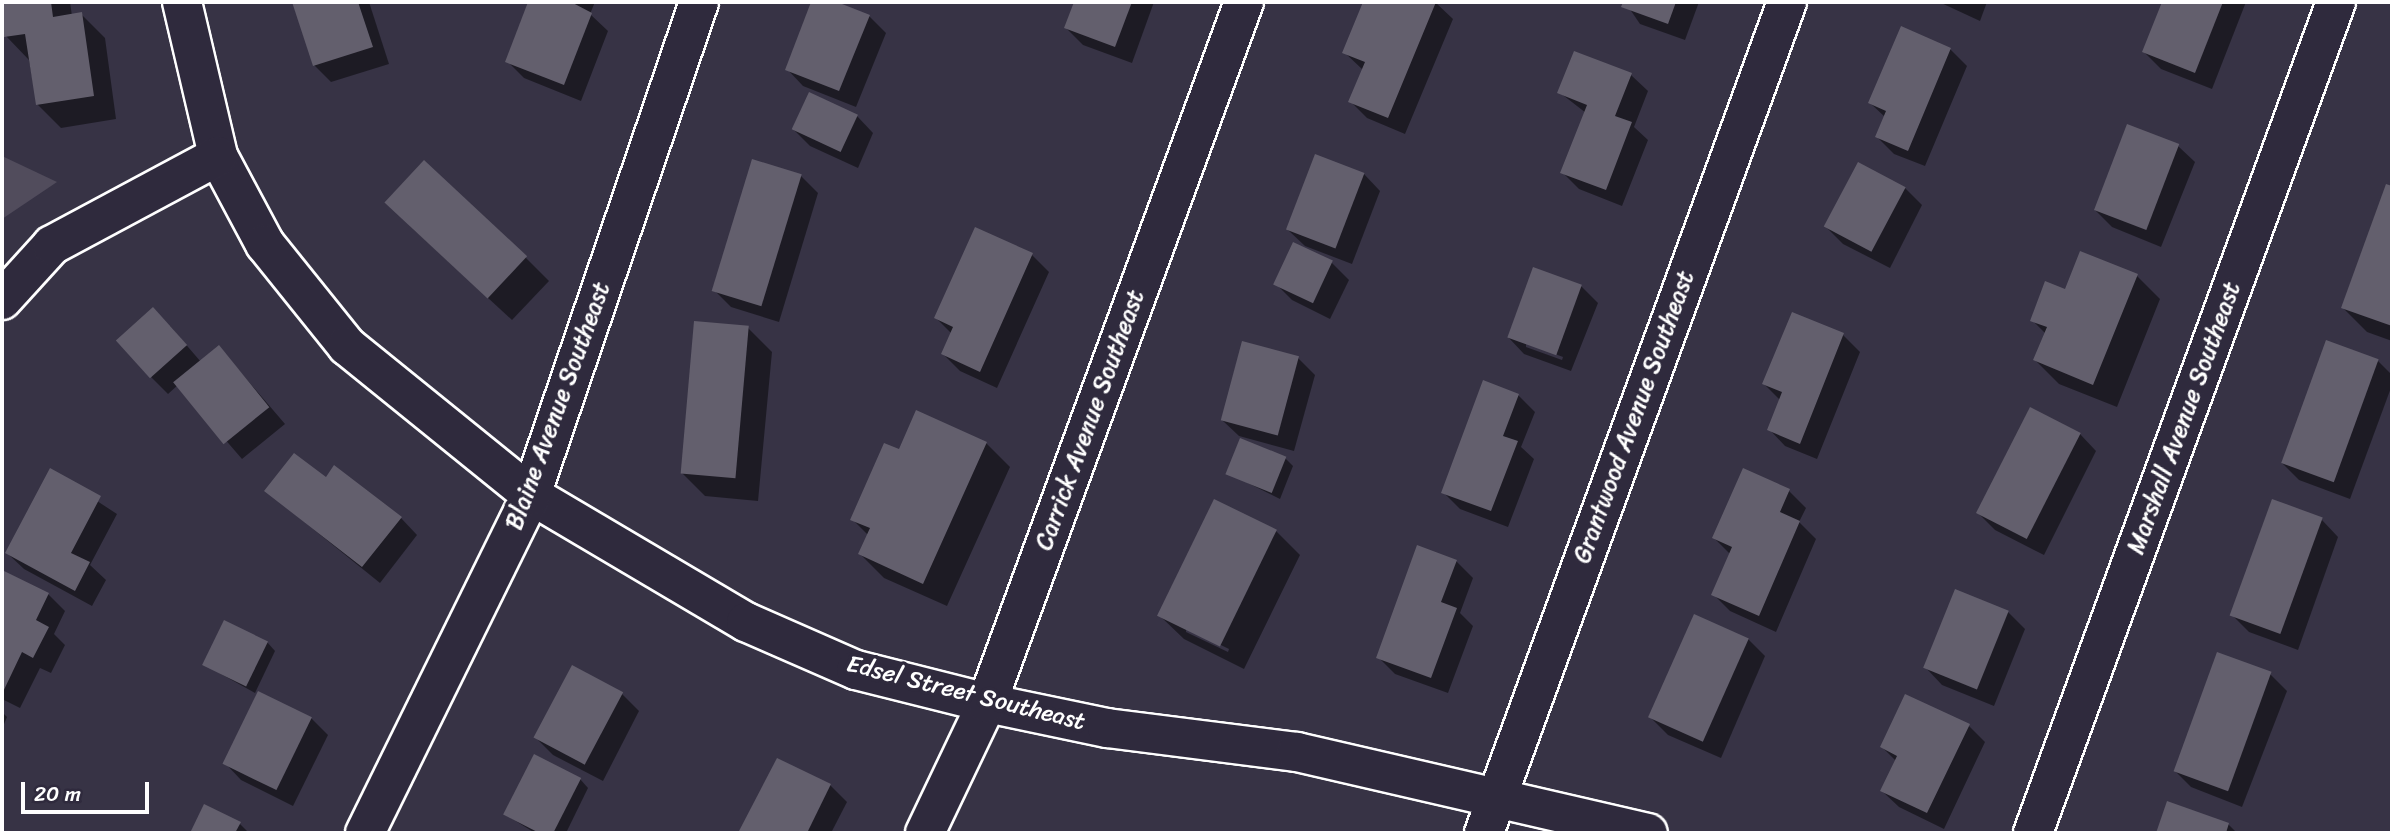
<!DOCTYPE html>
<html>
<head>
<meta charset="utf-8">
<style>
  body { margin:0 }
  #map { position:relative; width:2394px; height:835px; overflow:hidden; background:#373345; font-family:Sriracha,sans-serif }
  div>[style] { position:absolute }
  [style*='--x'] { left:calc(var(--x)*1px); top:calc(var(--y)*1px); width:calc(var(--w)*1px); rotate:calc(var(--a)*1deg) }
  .green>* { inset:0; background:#514c5c }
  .shadow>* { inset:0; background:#0007 }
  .building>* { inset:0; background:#635f6d; transform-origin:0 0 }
  .roads { filter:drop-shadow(2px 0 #fff) drop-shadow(-2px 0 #fff) drop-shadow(0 2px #fff) drop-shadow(0 -2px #fff) }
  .minor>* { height:38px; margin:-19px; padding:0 19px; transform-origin:19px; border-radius:19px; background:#2f2a3d }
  span { translate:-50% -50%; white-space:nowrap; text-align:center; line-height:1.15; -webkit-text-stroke:7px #2f2a3d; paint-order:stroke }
  .street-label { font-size:24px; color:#fff }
  .frame { position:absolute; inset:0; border:4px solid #fff; pointer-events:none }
  .scale { position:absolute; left:21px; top:782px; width:128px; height:32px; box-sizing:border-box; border:4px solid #fff; border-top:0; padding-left:9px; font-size:21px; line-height:24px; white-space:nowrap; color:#fff; -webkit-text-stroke:5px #2f2a3d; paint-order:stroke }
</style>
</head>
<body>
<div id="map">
  <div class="green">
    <i style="clip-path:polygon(2px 156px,57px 182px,2px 219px)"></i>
  </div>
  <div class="shadow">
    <i style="clip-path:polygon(2px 2px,70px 2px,72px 16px,81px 14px,105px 38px,116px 119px,61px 128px,37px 104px,29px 60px,6px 36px)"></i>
    <i style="clip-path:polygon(294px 2px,369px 2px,389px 64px,331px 82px,314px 65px)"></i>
    <i style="clip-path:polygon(530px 2px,595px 2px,590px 14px,608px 31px,581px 101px,524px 78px,507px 61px)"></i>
    <i style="clip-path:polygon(813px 2px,869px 16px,886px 33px,856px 107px,803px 86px,787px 69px)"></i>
    <i style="clip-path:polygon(1076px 2px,1154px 2px,1132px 63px,1083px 45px,1066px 28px)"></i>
    <i style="clip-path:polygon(1365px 2px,1435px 2px,1453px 19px,1405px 134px,1367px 118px,1350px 101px,1363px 70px,1344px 52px)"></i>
    <i style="clip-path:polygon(1625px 2px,1699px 2px,1685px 40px,1640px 24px)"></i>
    <i style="clip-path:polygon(1939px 2px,1987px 2px,1980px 21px)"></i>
    <i style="clip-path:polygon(2164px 2px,2246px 2px,2212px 89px,2161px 69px,2144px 52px)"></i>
    <i style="clip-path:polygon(1950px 49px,1967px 66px,1925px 166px,1894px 154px,1877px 137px,1885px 117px,1870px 103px)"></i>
    <i style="clip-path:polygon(1631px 75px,1648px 91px,1634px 127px,1648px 140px,1622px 206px,1579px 189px,1562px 172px,1586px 113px,1559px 92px)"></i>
    <i style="clip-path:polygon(857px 116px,873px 133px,858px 168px,810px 146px,793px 129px)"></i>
    <i style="clip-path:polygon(2178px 146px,2195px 162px,2161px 247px,2112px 227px,2095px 210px)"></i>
    <i style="clip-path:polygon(1364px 174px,1380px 191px,1352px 264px,1305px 246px,1288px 230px)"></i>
    <i style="clip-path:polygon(801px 176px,818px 193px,779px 322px,731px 307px,715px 291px)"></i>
    <i style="clip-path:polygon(2387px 186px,2392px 188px,2392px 341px,2367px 332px,2343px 308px)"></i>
    <i style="clip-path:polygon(1905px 188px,1922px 205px,1890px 268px,1843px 244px,1826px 227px)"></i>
    <i style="clip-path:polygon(410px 226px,525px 257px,549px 281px,512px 320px)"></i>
    <i style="clip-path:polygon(976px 229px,1032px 255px,1049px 272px,997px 388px,960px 371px,943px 354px,952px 334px,936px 318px)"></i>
    <i style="clip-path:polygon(1294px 245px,1332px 263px,1349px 280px,1330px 319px,1292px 300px,1275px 283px)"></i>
    <i style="clip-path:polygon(2137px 276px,2160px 299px,2117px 407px,2059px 384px,2035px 360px,2046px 334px,2032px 320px,2066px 292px)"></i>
    <i style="clip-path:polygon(evenodd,1581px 286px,1598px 303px,1571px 371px,1524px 354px,1508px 337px,1581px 286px,1526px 343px,1563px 357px,1562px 360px,1526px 347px,1526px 343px)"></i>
    <i style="clip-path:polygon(170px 326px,201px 362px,219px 347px,285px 424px,242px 459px,178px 385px,168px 394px,151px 377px)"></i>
    <i style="clip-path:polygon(748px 328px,772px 352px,758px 501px,705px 496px,682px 473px)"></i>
    <i style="clip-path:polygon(1843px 335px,1860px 352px,1817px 459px,1785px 446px,1769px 429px,1780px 400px,1764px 384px)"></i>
    <i style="clip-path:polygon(1298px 358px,1315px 375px,1294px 451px,1239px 436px,1222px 420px)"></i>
    <i style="clip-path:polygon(2378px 361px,2392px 375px,2392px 385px,2350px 499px,2299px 480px,2282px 463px)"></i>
    <i style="clip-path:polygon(1518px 395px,1535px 412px,1521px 447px,1534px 459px,1508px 527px,1460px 509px,1443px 492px)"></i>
    <i style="clip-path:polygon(2080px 434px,2096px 451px,2044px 555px,1995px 530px,1978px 513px)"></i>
    <i style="clip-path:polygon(986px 443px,1010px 467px,947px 606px,884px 578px,860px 554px,868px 535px,852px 519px,900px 452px)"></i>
    <i style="clip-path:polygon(1285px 458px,1293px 466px,1280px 499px,1228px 473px)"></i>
    <i style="clip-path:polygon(51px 471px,117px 514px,90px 565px,106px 580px,92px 606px,24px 569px,7px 553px)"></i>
    <i style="clip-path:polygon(326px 479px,401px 518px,417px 535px,380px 583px,266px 491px)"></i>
    <i style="clip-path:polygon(1789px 491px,1806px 508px,1799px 522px,1816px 539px,1776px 632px,1730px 611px,1713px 594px,1730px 554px,1714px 538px)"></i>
    <i style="clip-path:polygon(2322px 520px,2338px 537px,2298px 650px,2249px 632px,2232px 615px)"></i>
    <i style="clip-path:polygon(evenodd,1276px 531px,1300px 555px,1244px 669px,1184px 639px,1160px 616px,1276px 531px,1186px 628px,1229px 649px,1228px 652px,1186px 632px,1186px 628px)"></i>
    <i style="clip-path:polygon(1456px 561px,1473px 578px,1460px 613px,1473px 626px,1448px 693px,1395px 674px,1378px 657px)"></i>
    <i style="clip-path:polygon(2px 572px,48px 594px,65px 611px,54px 634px,65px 645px,51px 673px,40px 668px,20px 708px,2px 699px)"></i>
    <i style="clip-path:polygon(2008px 612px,2025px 629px,1994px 706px,1942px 685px,1926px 668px)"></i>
    <i style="clip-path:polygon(1748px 639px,1765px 656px,1721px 758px,1668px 735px,1651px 718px)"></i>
    <i style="clip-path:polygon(267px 642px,275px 651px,255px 693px,205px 665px)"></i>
    <i style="clip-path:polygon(573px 668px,622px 694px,639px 711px,603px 781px,553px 755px,536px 738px)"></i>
    <i style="clip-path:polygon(2270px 674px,2287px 691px,2242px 807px,2191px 787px,2174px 770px)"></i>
    <i style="clip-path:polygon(2px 712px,7px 717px,2px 729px)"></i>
    <i style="clip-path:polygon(311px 718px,328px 735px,293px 806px,241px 780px,225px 763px)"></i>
    <i style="clip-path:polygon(1969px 726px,1985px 742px,1944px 829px,1899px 807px,1882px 791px,1897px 762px,1882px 747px)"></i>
    <i style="clip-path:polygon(580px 779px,588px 788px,566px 833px,535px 833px,506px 815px)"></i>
    <i style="clip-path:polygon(830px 785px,847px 802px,831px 833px,741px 831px)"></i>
    <i style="clip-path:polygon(2168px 803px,2229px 825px,2237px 833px,2158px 833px)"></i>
    <i style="clip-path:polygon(205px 807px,239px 823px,249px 833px,192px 833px)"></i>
  </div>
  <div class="building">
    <i style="clip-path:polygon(2px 2px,51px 2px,53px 17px,82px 12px,94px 96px,36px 105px,25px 34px,4px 37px)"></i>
    <i style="clip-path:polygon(292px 2px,358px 2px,373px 47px,313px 66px)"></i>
    <i style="clip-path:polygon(528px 2px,571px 2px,592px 13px,564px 85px,505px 62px)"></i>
    <i style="clip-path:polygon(811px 2px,837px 2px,870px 15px,839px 91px,785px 70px)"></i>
    <i style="clip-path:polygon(1074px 2px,1132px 2px,1115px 47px,1064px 28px)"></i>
    <i style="clip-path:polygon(1363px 2px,1436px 2px,1388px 118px,1348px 102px,1365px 62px,1342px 53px)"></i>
    <i style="clip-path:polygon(1623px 2px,1676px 2px,1668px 24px,1621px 7px)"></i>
    <i style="clip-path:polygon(2162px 2px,2223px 2px,2195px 73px,2142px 52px)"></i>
    <i style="clip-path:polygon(1901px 26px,1951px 48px,1908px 151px,1875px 137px,1886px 111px,1868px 103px)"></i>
    <i style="clip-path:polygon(1574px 51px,1632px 73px,1615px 116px,1632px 122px,1606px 190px,1560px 173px,1587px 105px,1557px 93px)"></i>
    <i style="left:809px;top:92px;width:54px;height:41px;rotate:25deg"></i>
    <i style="left:2127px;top:124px;width:56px;height:92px;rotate:21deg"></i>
    <i style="left:1315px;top:154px;width:53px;height:81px;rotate:21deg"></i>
    <i style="left:752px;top:159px;width:52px;height:138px;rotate:17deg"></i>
    <i style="left:424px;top:160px;width:141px;height:58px;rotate:43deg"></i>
    <i style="left:1858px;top:162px;width:54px;height:73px;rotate:28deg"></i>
    <i style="clip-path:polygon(2386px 184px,2392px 186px,2392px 326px,2341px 308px)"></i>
    <i style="clip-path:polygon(975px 227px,1033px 253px,980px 372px,941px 354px,953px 327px,934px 318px)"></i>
    <i style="left:1293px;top:242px;width:44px;height:47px;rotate:25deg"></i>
    <i style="clip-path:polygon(2080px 251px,2138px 274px,2093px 385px,2033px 360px,2047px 327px,2030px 321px,2045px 281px,2065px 289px)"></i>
    <i style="left:1533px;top:267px;width:52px;height:75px;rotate:20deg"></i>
    <i style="left:153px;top:307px;width:51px;height:50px;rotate:48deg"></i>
    <i style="clip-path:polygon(1792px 312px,1844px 333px,1800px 444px,1767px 430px,1782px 392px,1762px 384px)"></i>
    <i style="left:694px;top:321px;width:55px;height:153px;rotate:5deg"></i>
    <i style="left:2326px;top:340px;width:56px;height:131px;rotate:20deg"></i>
    <i style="left:1242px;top:341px;width:59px;height:82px;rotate:15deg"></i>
    <i style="left:219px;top:345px;width:80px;height:59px;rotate:51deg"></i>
    <i style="clip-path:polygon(1483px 380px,1519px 394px,1503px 436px,1518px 441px,1491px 511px,1441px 493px)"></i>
    <i style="left:2030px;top:407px;width:57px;height:119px;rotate:27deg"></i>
    <i style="clip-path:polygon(916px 410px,987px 442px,923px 584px,858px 554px,870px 528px,850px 520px,884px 443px,899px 449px)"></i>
    <i style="left:1240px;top:438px;width:50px;height:39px;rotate:22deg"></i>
    <i style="clip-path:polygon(294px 453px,326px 477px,334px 465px,402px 517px,362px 567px,264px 491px)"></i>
    <i style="clip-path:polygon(50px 468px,101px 496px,71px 553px,90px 562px,75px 591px,5px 553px)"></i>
    <i style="clip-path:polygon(1743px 468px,1790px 489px,1780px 512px,1800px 521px,1759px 616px,1711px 595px,1732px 547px,1712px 538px)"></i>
    <i style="left:1214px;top:499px;width:70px;height:130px;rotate:26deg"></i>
    <i style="left:2272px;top:499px;width:54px;height:124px;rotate:20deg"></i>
    <i style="clip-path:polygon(1417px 545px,1457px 560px,1441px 602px,1457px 608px,1431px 678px,1376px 658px)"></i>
    <i style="clip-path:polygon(2px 570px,49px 593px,36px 620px,49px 627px,33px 658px,22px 652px,2px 694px)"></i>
    <i style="left:1955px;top:589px;width:58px;height:85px;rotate:22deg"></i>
    <i style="left:1694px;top:614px;width:60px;height:113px;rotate:24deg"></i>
    <i style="left:224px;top:620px;width:49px;height:50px;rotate:26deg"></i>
    <i style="left:2217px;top:652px;width:58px;height:127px;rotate:20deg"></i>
    <i style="left:572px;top:665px;width:58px;height:82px;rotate:28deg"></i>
    <i style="left:258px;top:691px;width:60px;height:81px;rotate:26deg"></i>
    <i style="clip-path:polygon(1905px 694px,1970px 724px,1927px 813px,1880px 791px,1897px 756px,1880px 747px)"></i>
    <i style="left:534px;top:754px;width:53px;height:68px;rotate:27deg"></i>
    <i style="clip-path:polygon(777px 758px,831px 784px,807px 833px,739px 831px)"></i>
    <i style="clip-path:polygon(2167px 801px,2229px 823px,2226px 833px,2156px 833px)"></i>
    <i style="clip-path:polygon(204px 804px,241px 822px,235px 833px,190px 833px)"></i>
  </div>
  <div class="roads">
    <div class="minor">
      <i style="--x:182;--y:2;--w:158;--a:76.8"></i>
      <i style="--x:218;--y:156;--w:100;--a:61.9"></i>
      <i style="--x:265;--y:244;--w:131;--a:51.2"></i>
      <i style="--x:347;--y:346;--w:237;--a:39"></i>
      <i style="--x:531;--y:495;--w:250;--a:30.6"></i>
      <i style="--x:746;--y:622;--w:120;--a:23.6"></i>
      <i style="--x:856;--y:670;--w:135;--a:14.1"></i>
      <i style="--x:987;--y:703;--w:123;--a:11.8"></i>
      <i style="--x:1107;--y:728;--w:192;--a:7.2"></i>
      <i style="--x:1297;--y:752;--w:360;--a:13"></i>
      <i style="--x:2;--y:300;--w:74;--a:-47.7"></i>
      <i style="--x:52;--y:245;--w:188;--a:-28.2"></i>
      <i style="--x:365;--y:833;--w:377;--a:-63.8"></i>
      <i style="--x:531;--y:495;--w:521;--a:-71.18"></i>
      <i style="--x:925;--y:833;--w:144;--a:-64.5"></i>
      <i style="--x:987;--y:703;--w:747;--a:-69.87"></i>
      <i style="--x:1484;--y:833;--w:885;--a:-69.97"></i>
      <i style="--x:2033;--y:833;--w:885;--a:-69.97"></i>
    </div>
  </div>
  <div class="street-label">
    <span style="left:558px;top:406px;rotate:-70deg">Blaine Avenue Southeast</span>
    <span style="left:1634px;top:417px;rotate:-70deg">Grantwood Avenue Southeast</span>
    <span style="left:2184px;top:418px;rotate:-70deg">Marshall Avenue Southeast</span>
    <span style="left:1090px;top:420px;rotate:-70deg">Carrick Avenue Southeast</span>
    <span style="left:966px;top:693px;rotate:14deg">Edsel Street Southeast</span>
  </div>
  <div class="frame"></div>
  <div class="scale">20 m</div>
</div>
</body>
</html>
